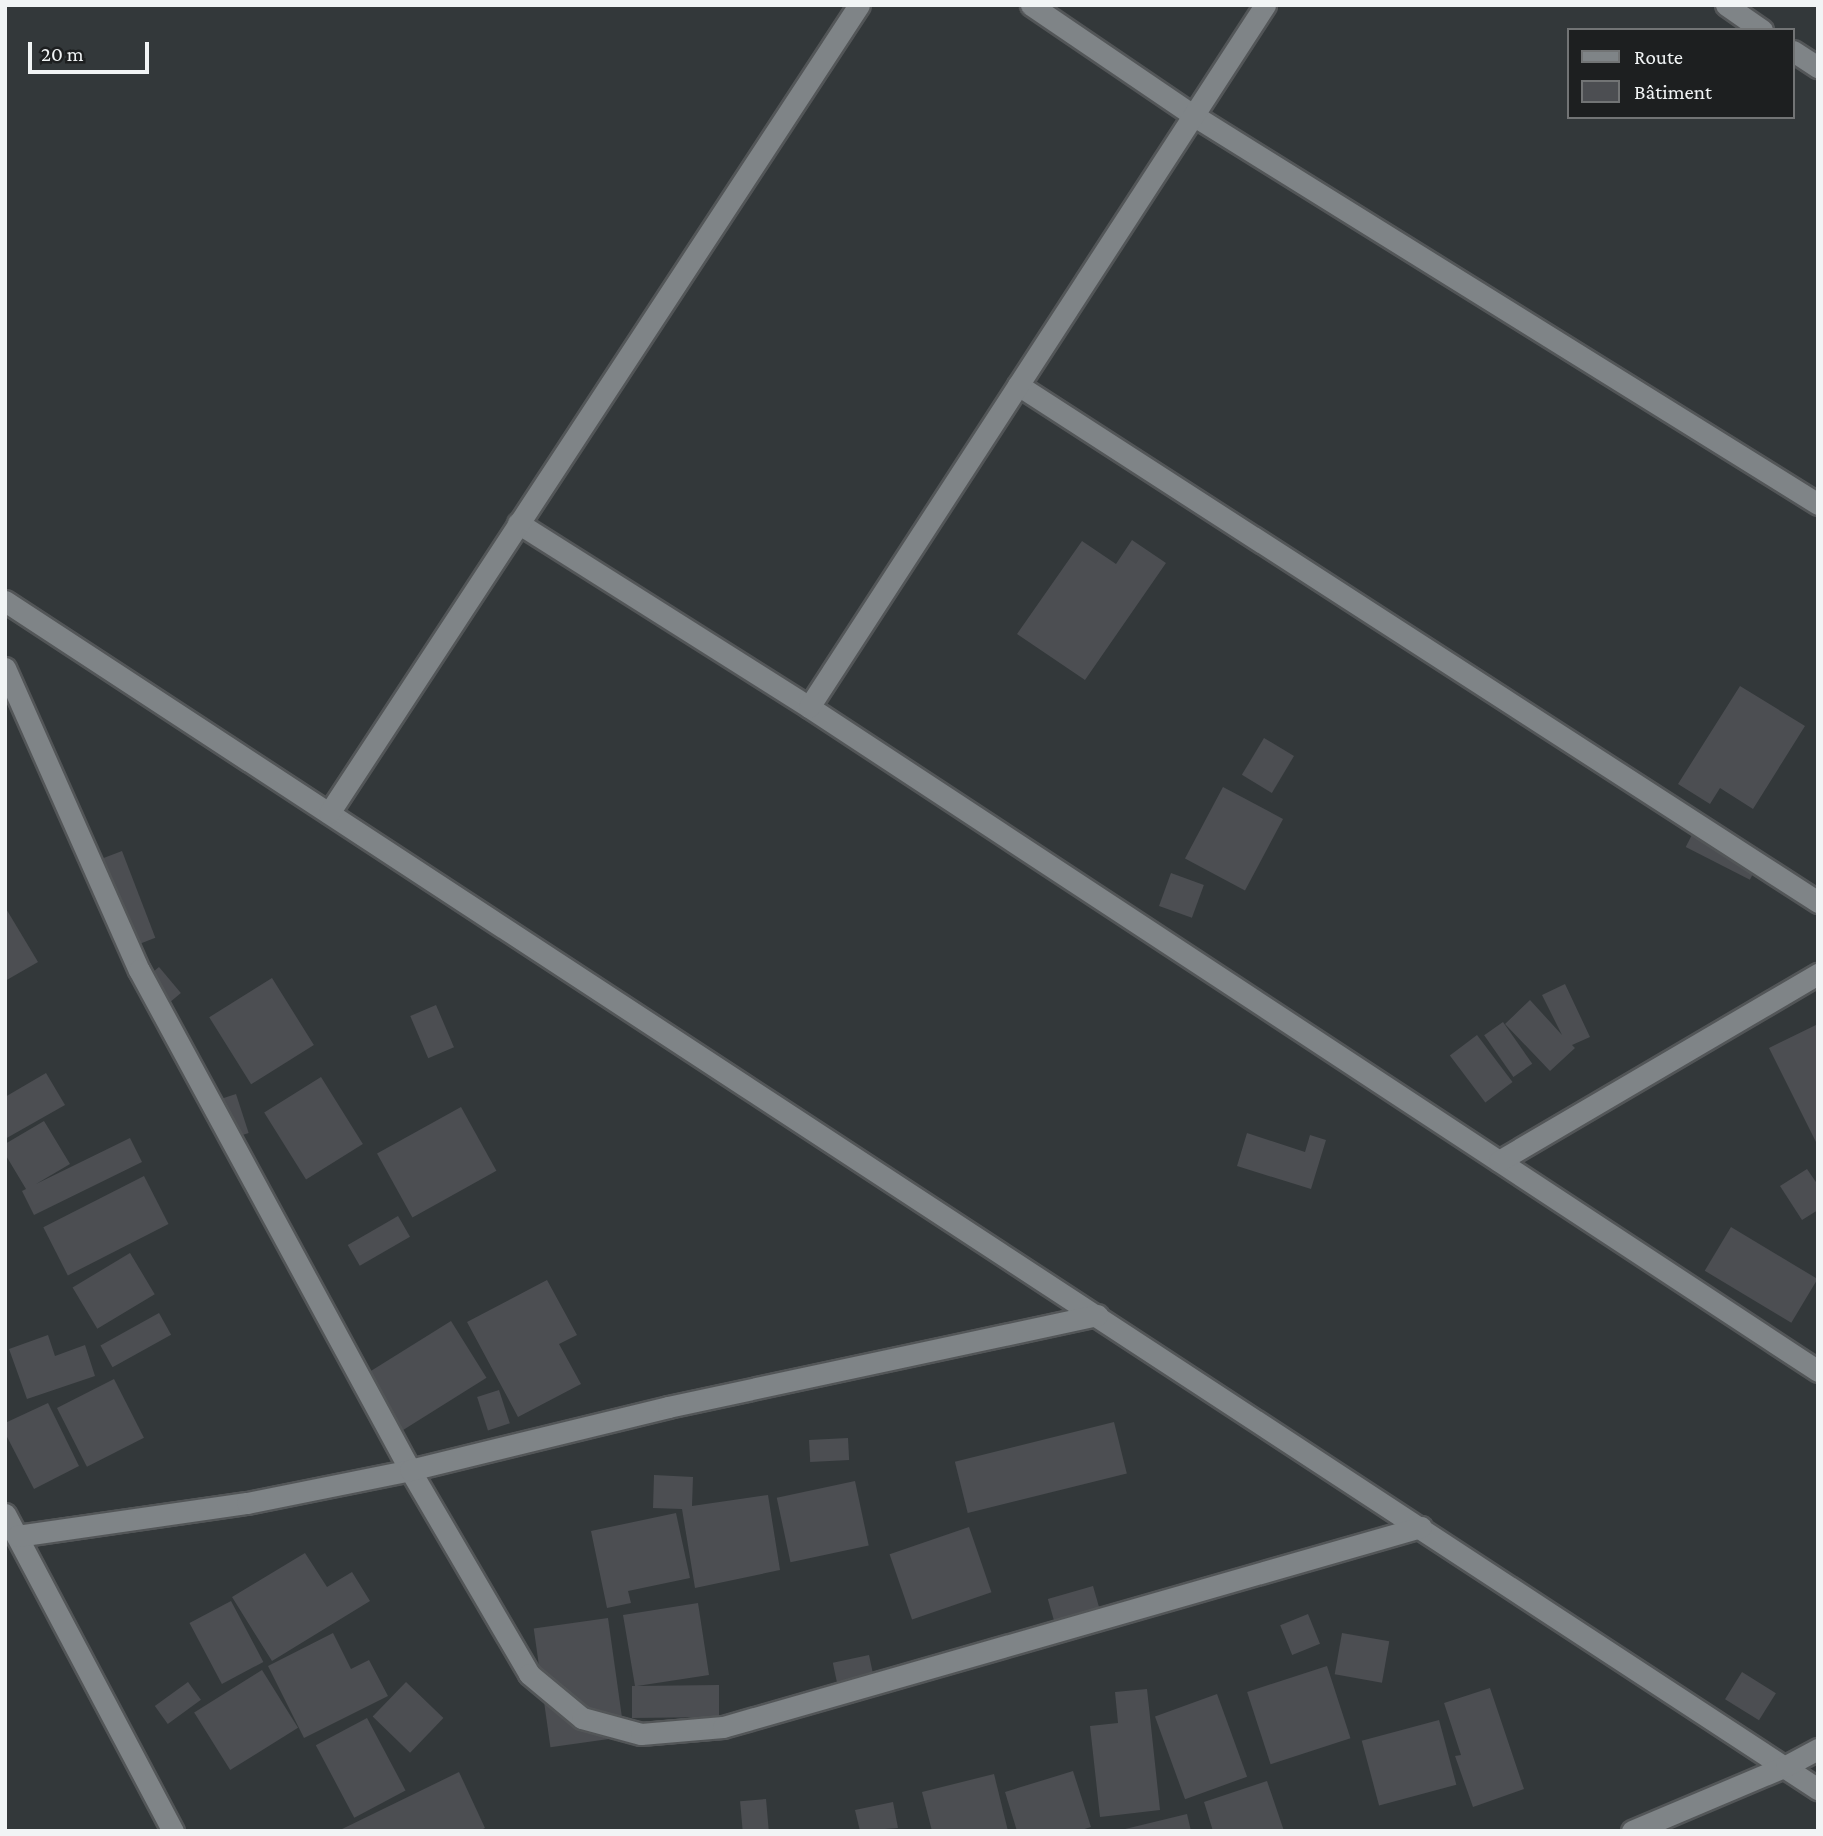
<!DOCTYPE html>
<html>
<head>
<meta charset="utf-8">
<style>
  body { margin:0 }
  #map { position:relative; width:1823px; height:1836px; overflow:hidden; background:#33383a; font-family:"Crimson Pro",serif }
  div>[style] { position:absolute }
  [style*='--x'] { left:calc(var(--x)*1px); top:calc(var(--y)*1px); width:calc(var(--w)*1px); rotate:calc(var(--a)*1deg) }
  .building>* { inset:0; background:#4c4e52; transform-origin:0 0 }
  .roads { filter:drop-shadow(2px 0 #535658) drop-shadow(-2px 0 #535658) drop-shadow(0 2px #535658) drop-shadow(0 -2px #535658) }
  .minor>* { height:21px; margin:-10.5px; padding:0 10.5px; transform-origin:10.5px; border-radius:10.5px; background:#7f8487 }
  span { translate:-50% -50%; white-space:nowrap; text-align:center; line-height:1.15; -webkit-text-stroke:7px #1d1f20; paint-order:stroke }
  .frame { position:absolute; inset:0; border:7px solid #f1f4f5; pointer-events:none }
  .legend { position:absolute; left:1567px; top:28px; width:228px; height:91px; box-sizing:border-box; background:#1d1f20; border:2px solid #727475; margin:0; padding:9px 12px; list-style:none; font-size:21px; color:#f1f4f5 }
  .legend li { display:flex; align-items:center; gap:14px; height:35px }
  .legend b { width:35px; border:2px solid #727475 }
  .scale { position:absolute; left:28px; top:42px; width:121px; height:32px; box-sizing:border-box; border:4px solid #f1f4f5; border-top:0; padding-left:9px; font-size:21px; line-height:24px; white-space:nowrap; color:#f1f4f5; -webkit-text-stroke:5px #1d1f20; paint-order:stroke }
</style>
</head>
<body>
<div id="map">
  <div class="building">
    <i style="clip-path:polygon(1132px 540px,1166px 563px,1085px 680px,1017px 634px,1082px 541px,1116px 564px)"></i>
    <i style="clip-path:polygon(1740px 686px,1805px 726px,1753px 809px,1720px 788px,1710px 804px,1678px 784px)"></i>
    <i style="left:1264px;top:738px;width:35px;height:43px;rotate:31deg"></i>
    <i style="left:1223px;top:787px;width:68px;height:81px;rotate:28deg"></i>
    <i style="left:1698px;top:823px;width:72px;height:27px;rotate:27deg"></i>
    <i style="left:122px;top:851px;width:93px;height:33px;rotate:69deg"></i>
    <i style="left:1171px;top:873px;width:35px;height:35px;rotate:20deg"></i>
    <i style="clip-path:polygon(5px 907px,38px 962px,5px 981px)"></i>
    <i style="left:159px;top:967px;width:34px;height:24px;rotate:50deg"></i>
    <i style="left:272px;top:978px;width:79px;height:74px;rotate:58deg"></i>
    <i style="clip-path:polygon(1565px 984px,1590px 1037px,1572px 1045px,1575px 1048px,1550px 1071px,1505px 1024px,1530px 1000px,1562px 1035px,1542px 995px)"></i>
    <i style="left:436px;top:1005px;width:46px;height:28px;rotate:67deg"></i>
    <i style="left:1503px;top:1022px;width:51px;height:23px;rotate:55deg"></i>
    <i style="clip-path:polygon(1818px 1024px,1818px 1146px,1769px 1048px)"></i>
    <i style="left:1477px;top:1035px;width:59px;height:34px;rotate:53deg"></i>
    <i style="clip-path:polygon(46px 1073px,65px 1105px,5px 1139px,5px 1097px)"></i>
    <i style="left:321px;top:1077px;width:79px;height:67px;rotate:58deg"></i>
    <i style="left:236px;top:1094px;width:41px;height:25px;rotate:72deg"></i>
    <i style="left:461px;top:1107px;width:73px;height:96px;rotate:61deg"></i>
    <i style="clip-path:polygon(44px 1121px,70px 1164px,36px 1184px,130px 1138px,142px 1162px,34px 1215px,22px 1191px,26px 1189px,5px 1154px,5px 1144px)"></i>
    <i style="clip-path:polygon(1247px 1133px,1305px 1152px,1310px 1135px,1326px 1140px,1311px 1189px,1237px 1166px)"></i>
    <i style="clip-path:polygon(1807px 1169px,1818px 1185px,1818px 1210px,1802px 1220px,1780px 1186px)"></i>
    <i style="left:144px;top:1176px;width:54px;height:113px;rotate:63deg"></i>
    <i style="left:398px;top:1216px;width:24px;height:58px;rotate:60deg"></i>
    <i style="left:1731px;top:1227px;width:101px;height:51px;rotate:31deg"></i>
    <i style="left:130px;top:1253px;width:48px;height:67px;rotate:59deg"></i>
    <i style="clip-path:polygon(547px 1280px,577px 1335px,559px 1344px,581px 1384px,518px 1417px,467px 1322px)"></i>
    <i style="left:159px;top:1313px;width:25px;height:67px;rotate:61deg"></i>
    <i style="left:451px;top:1321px;width:67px;height:103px;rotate:58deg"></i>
    <i style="clip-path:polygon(48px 1335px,55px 1356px,85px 1345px,95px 1376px,27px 1399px,9px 1349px)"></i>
    <i style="left:114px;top:1379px;width:66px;height:64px;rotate:63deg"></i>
    <i style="left:499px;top:1390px;width:35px;height:23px;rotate:72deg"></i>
    <i style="clip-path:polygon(48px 1403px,79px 1466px,34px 1489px,5px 1433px,5px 1423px)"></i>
    <i style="left:1114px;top:1422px;width:53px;height:164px;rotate:76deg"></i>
    <i style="left:848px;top:1438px;width:22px;height:39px;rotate:87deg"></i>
    <i style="clip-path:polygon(654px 1475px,693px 1477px,692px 1506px,768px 1495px,780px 1570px,695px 1588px,682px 1509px,653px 1508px)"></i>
    <i style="left:855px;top:1481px;width:66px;height:80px;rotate:78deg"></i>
    <i style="clip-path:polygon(676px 1513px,690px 1578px,628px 1591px,631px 1603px,607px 1608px,591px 1531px)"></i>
    <i style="left:969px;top:1527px;width:69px;height:84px;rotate:71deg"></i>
    <i style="clip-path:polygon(305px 1553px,327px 1587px,352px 1572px,370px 1601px,272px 1661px,232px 1597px)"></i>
    <i style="left:1093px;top:1586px;width:26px;height:47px;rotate:74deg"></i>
    <i style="left:231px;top:1601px;width:69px;height:47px;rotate:62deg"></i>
    <i style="clip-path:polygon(698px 1603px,709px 1675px,637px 1686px,719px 1685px,719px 1717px,632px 1718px,632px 1686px,635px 1686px,623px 1615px)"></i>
    <i style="left:1308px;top:1614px;width:32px;height:30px;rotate:68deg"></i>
    <i style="left:608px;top:1618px;width:120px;height:75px;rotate:82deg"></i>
    <i style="clip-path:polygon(333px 1633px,351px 1669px,369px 1660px,388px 1696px,304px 1738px,268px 1666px)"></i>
    <i style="left:1342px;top:1633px;width:48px;height:42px;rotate:10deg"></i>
    <i style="left:869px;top:1655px;width:24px;height:37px;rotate:78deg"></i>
    <i style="left:1327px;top:1666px;width:76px;height:84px;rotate:72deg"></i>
    <i style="left:262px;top:1670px;width:68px;height:80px;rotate:58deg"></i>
    <i style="left:1742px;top:1672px;width:40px;height:32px;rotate:32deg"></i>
    <i style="left:188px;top:1682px;width:22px;height:41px;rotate:54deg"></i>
    <i style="left:406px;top:1682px;width:52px;height:48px;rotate:44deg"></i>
    <i style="clip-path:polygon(1490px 1688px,1524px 1789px,1473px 1807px,1455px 1756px,1461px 1755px,1444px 1703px)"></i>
    <i style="clip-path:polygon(1147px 1689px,1160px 1810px,1100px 1817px,1090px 1726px,1118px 1723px,1115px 1692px)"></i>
    <i style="left:1217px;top:1694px;width:88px;height:66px;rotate:70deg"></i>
    <i style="left:367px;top:1718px;width:82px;height:58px;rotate:62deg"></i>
    <i style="left:1439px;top:1720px;width:67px;height:80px;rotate:75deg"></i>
    <i style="clip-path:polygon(1073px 1771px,1091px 1827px,1078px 1831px,1017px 1831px,1005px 1792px)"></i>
    <i style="clip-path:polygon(459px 1772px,485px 1828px,479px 1831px,338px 1831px)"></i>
    <i style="clip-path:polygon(994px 1774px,1008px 1831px,932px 1831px,922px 1792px)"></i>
    <i style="clip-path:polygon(1267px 1781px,1284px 1831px,1213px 1831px,1204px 1802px)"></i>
    <i style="left:766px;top:1799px;width:32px;height:26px;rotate:85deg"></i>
    <i style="clip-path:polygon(893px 1802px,898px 1828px,860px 1831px,855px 1810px)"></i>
    <i style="clip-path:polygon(1187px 1814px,1191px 1831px,1121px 1831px,1121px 1830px)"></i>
  </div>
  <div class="roads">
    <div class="minor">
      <i style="--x:1031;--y:5;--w:196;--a:34.2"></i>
      <i style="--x:1193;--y:115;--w:736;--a:31.9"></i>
      <i style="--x:1726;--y:5;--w:44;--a:34.8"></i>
      <i style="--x:1793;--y:51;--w:30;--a:33"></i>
      <i style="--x:1018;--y:385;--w:953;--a:32.87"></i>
      <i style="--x:518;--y:523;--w:344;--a:32.3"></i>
      <i style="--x:809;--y:707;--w:1208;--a:33.35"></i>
      <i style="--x:5;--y:601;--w:2168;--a:33.24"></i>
      <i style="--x:5;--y:668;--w:330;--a:66.1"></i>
      <i style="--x:139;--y:970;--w:569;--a:61.54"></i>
      <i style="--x:410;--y:1470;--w:236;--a:59.7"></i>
      <i style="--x:529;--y:1674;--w:69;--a:39.7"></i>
      <i style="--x:582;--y:1718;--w:61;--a:15.2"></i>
      <i style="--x:641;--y:1734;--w:82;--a:-4.9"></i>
      <i style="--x:723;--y:1727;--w:726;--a:-15.99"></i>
      <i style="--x:809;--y:707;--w:837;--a:-56.99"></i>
      <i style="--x:329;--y:813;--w:966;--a:-56.74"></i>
      <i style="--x:1499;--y:1161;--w:370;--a:-30.4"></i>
      <i style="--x:5;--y:1514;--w:359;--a:62.1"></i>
      <i style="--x:17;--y:1536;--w:232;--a:-8.2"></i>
      <i style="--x:247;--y:1503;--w:166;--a:-11.4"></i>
      <i style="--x:410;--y:1470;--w:266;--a:-13.7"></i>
      <i style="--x:668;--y:1407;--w:439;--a:-12.1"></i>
      <i style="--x:1632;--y:1831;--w:167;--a:-22.9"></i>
      <i style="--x:1786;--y:1766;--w:36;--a:-28"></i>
    </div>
  </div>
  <div class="frame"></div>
  <ul class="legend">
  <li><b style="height:9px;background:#7f8487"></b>Route</li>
  <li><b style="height:19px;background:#4c4e52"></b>Bâtiment</li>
  </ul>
  <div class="scale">20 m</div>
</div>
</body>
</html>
